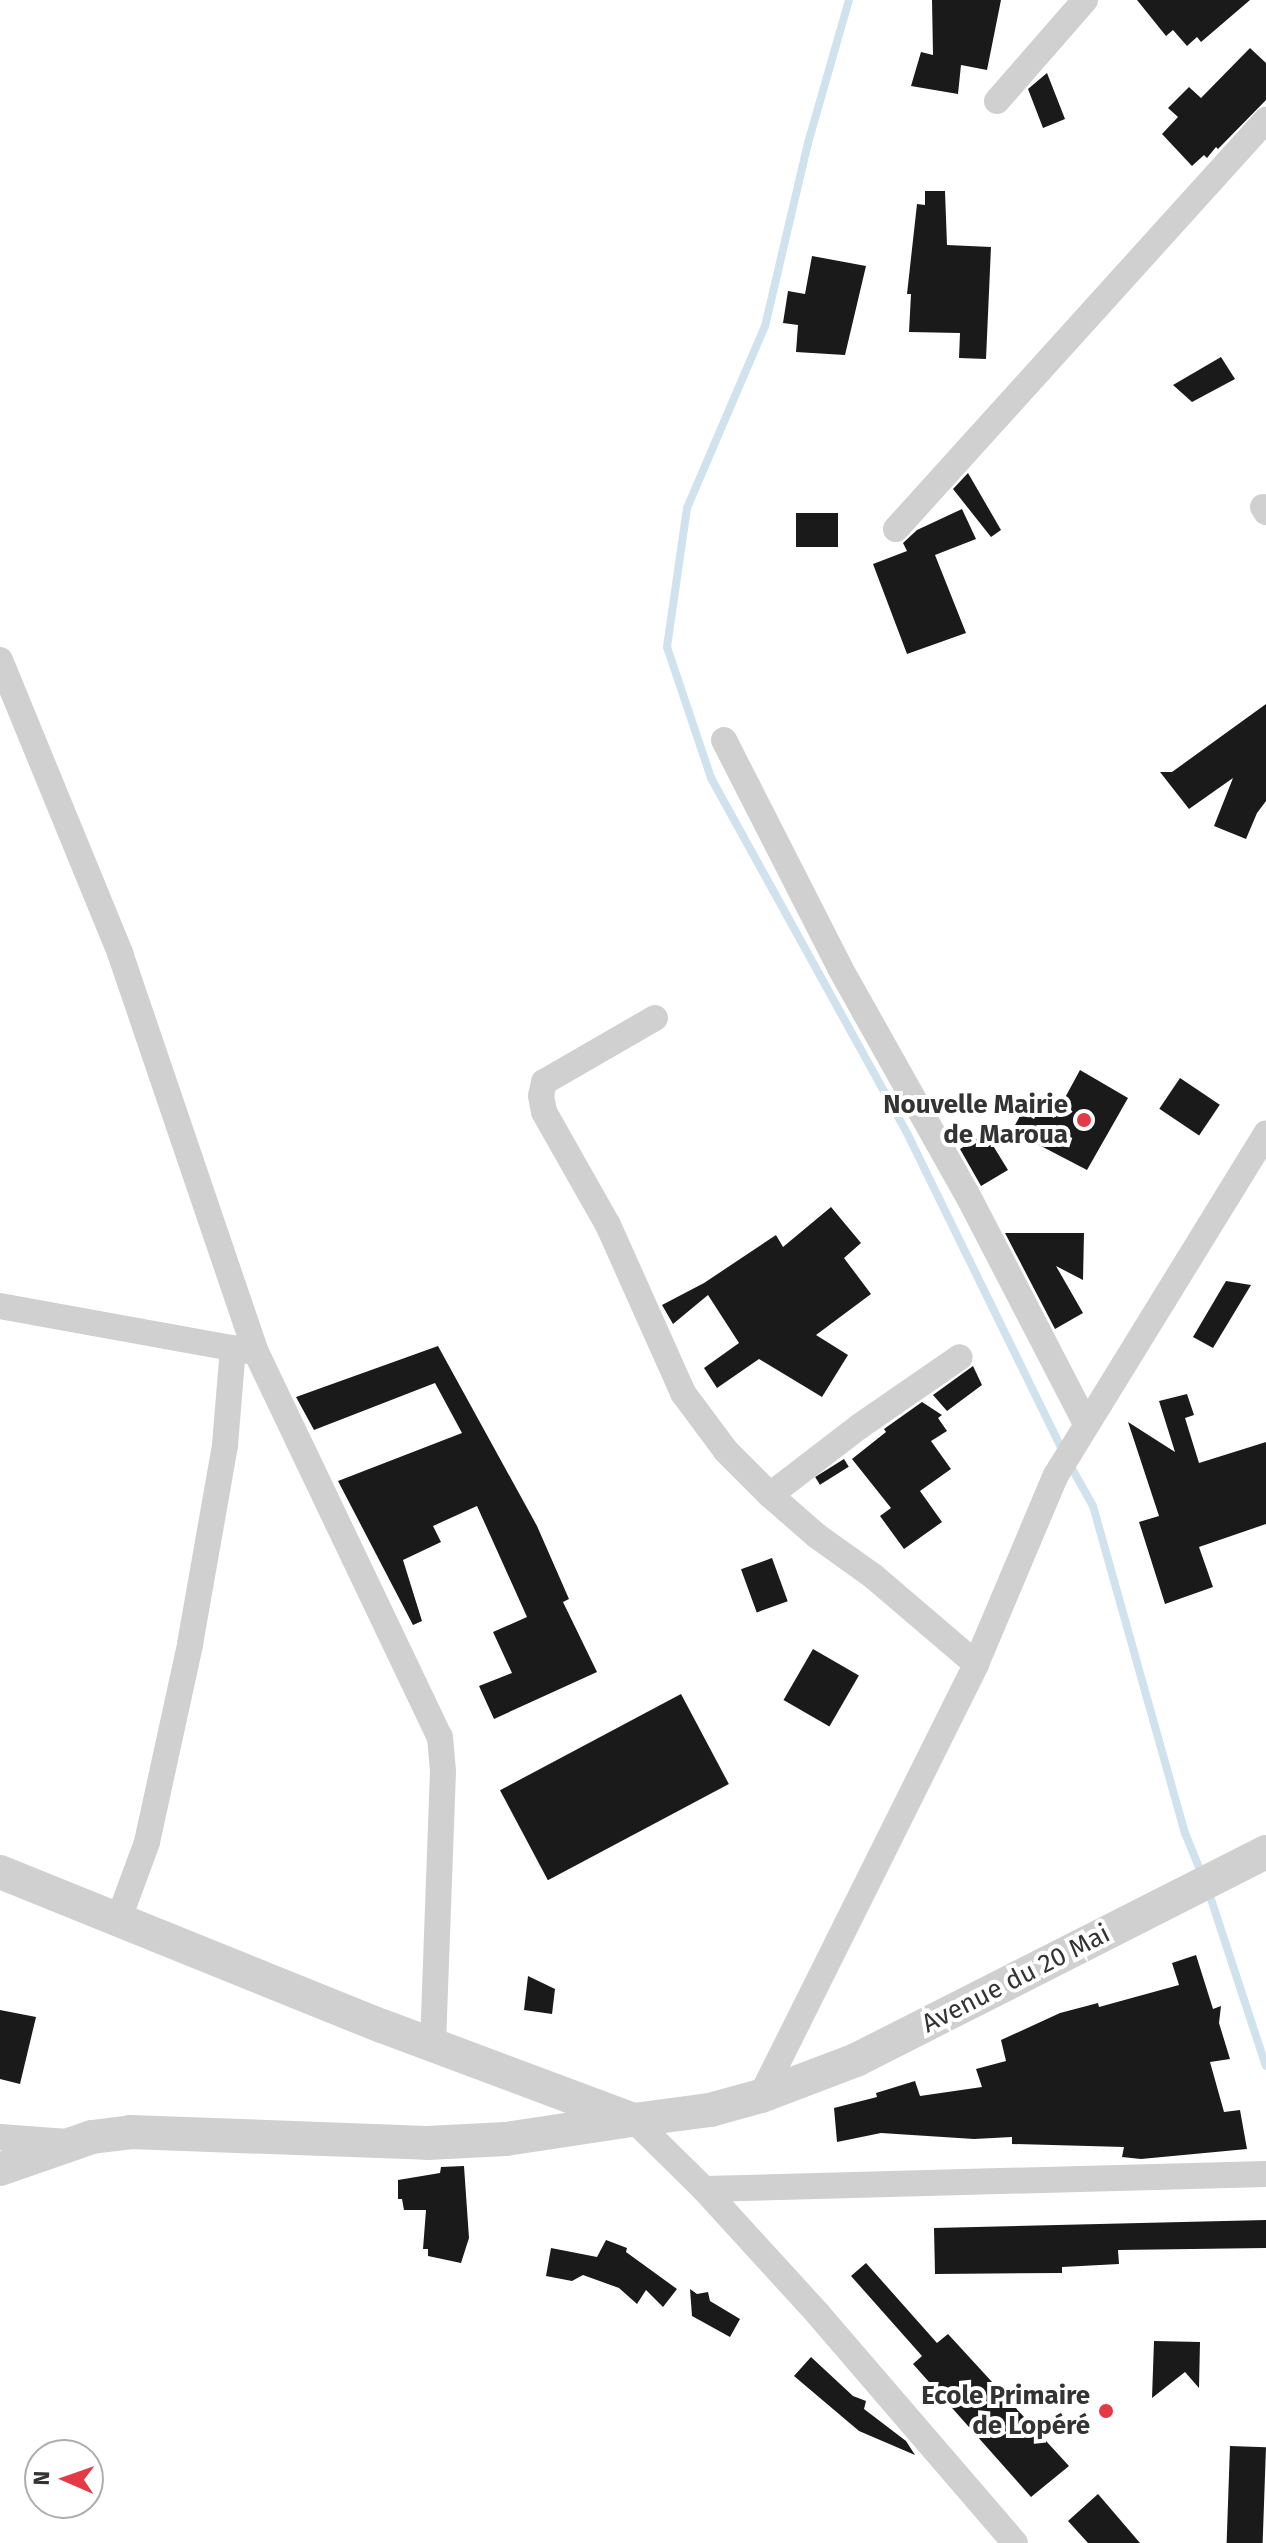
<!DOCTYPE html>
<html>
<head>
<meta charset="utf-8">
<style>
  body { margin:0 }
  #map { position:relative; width:1266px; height:2543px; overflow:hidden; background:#fff; font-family:"Fira Sans",sans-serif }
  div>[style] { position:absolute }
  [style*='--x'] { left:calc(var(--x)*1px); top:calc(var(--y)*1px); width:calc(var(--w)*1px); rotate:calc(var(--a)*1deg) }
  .stream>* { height:8px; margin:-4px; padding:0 4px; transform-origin:4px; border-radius:4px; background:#cfe2ee }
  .building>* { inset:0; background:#1a1a1a; transform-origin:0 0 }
  .minor>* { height:26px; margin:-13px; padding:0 13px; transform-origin:13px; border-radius:13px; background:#d0d0d0 }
  .tertiary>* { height:34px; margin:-17px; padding:0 17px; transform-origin:17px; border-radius:17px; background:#d0d0d0 }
  .dots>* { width:22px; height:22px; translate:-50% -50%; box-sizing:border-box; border:4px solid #fff; border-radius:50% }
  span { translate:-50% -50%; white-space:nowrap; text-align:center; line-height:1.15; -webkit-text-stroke:8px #fff; paint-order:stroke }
  .poi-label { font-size:26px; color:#333; font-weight:700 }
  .right { translate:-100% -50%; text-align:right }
  .street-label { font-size:26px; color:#333 }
  .north { position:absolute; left:24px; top:2439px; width:80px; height:80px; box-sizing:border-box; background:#fff; border:2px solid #adadad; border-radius:50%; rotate:272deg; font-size:22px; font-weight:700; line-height:32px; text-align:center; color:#333 }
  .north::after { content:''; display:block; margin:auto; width:28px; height:36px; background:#e63946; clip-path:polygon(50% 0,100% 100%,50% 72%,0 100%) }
</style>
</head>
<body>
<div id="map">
  <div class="stream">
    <i style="--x:849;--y:0;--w:149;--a:106"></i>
    <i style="--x:808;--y:143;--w:188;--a:103.2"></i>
    <i style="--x:765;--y:326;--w:198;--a:113.2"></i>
    <i style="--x:687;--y:508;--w:140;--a:98.2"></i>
    <i style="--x:667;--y:647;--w:138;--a:71.4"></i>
    <i style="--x:711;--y:778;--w:406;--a:61.1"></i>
    <i style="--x:907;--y:1133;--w:356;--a:63.9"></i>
    <i style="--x:1070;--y:1465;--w:47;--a:60.7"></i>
    <i style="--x:1093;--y:1506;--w:340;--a:74.3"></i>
    <i style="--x:1185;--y:1833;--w:48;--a:67.8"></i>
    <i style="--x:1208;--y:1890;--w:185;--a:71.8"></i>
  </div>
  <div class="building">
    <i style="clip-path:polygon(932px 0,1001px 0,987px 70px,961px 65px,958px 94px,911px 86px,921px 52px,933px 55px)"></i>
    <i style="clip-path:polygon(1137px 0,1250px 0,1201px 42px,1197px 37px,1187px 46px,1173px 30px,1166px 36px)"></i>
    <i style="clip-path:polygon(1250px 48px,1266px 63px,1266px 100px,1218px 149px,1216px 147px,1207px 158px,1204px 155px,1192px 166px,1162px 134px,1178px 117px,1168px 108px,1189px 87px,1201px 98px)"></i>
    <i style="clip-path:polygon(1047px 73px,1065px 119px,1043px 128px,1028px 89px)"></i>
    <i style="clip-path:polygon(925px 191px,945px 191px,947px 245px,991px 247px,986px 359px,959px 358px,960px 333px,909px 332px,911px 294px,907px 294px,917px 204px,925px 205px)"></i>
    <i style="clip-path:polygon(812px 256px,866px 266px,845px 355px,796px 352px,798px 325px,783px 323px,788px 291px,805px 294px)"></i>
    <i style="clip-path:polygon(1221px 357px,1235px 379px,1192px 402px,1173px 385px)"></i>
    <i style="clip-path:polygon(968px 473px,1001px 530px,991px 537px,953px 489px)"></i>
    <i style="clip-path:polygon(962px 509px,976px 539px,935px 555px,966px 633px,907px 654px,873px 564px,907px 551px,903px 543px,917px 530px)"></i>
    <i style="left:796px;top:513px;width:42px;height:34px"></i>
    <i style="clip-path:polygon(1266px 704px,1266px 801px,1257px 813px,1246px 839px,1214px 826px,1233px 778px,1189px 809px,1160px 772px,1172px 772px)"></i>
    <i style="clip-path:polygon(1080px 1070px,1128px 1098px,1087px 1170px,1012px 1131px,1022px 1112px,1034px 1119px,1039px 1110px,1054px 1118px)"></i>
    <i style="left:1180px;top:1078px;width:48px;height:37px;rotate:34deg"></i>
    <i style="clip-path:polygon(981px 1136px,987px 1147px,992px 1144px,1008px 1170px,981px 1186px,960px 1149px)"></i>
    <i style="clip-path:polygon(831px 1207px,861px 1243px,844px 1258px,871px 1294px,816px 1335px,848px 1355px,822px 1397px,759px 1359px,717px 1388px,704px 1368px,739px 1343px,708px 1295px,673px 1324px,662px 1305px,704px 1283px,776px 1235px,783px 1247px)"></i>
    <i style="clip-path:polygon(1005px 1233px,1084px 1233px,1083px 1280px,1056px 1266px,1083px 1313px,1055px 1329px)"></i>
    <i style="clip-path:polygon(1226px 1281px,1251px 1285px,1213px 1348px,1193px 1337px)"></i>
    <i style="clip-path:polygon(438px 1346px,537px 1526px,569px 1599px,563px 1602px,597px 1672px,494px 1719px,479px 1686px,512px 1673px,493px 1632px,527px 1617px,477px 1506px,433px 1526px,441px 1542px,403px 1560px,422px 1621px,413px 1625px,338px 1481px,462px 1433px,435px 1383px,314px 1430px,296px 1397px)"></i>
    <i style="clip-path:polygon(973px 1366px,982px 1385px,947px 1411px,933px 1395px)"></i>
    <i style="clip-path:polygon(1187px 1394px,1194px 1415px,1185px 1418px,1199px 1463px,1266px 1442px,1266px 1524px,1199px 1547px,1213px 1587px,1165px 1604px,1139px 1522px,1159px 1516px,1128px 1422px,1175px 1452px,1159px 1401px)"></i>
    <i style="clip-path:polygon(922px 1402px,942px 1415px,938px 1418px,947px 1431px,931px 1441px,951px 1469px,920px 1491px,942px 1522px,904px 1549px,880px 1516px,891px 1508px,852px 1459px,886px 1432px,884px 1429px)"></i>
    <i style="left:844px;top:1459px;width:9px;height:34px;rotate:58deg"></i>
    <i style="left:772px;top:1558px;width:46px;height:33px;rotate:70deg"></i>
    <i style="left:813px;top:1649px;width:53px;height:59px;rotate:30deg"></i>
    <i style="left:681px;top:1694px;width:102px;height:205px;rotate:62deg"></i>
    <i style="clip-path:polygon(1196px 1955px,1213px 2009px,1221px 2006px,1219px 2023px,1230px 2059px,1210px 2062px,1224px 2112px,1240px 2110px,1247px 2149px,1141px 2159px,1122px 2157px,1124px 2147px,1012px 2144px,1012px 2137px,974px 2139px,881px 2133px,837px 2142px,834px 2108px,877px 2097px,876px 2093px,915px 2081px,920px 2096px,982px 2087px,976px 2069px,1006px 2061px,1001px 2040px,1060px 2013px,1098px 2003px,1099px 2007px,1179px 1985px,1172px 1963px)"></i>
    <i style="clip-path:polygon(528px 1976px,555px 1989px,552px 2014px,524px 2010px)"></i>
    <i style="clip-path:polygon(0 2010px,36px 2017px,20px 2084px,0 2079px)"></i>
    <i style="clip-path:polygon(464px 2166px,469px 2238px,461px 2263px,428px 2256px,428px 2249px,423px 2249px,426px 2210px,404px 2210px,402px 2199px,398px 2199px,398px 2180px,440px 2173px,441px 2167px)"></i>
    <i style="clip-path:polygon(1266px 2220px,1266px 2248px,1118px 2250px,1119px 2264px,1062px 2267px,1062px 2273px,935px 2274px,934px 2228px)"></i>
    <i style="clip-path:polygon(606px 2240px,627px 2248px,626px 2252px,677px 2289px,663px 2307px,646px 2290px,637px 2304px,619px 2288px,583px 2275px,572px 2281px,546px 2276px,551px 2248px,597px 2257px)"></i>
    <i style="clip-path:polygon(866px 2263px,937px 2343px,948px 2334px,1069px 2466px,1031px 2497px,913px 2364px,922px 2356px,851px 2276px)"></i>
    <i style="clip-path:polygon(690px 2289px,697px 2294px,708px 2292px,710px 2301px,740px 2319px,730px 2337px,692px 2316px)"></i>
    <i style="clip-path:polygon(1154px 2341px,1200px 2342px,1199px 2388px,1185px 2372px,1152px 2398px)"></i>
    <i style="clip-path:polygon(811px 2357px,853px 2396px,866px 2401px,864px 2409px,906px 2441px,915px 2455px,859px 2431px,794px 2376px)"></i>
    <i style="left:1230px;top:2446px;width:36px;height:97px;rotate:2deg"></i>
    <i style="clip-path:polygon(1098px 2494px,1140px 2543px,1088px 2543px,1068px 2521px)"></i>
  </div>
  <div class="minor">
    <i style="--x:997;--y:101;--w:134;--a:-48.9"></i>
    <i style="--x:1263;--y:507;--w:6;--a:59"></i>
    <i style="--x:896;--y:529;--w:552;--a:-47.87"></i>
    <i style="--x:0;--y:660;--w:317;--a:67.7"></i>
    <i style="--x:120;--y:953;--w:422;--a:71.2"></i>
    <i style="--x:256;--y:1352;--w:427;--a:64.5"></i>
    <i style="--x:440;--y:1737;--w:34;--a:85"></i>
    <i style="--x:443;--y:1771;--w:274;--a:92.1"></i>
    <i style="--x:724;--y:740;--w:256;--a:63"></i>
    <i style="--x:840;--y:968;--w:259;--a:60.7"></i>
    <i style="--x:967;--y:1194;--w:259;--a:62.6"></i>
    <i style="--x:655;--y:1018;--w:128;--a:150"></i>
    <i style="--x:544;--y:1082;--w:14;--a:102"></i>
    <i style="--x:541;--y:1096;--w:16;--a:79"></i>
    <i style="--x:544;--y:1112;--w:130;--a:60.5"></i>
    <i style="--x:608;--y:1225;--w:184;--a:65.9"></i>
    <i style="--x:683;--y:1393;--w:72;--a:53.4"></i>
    <i style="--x:726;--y:1451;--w:62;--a:45"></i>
    <i style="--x:770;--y:1495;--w:62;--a:41.1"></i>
    <i style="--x:817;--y:1536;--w:69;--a:35.5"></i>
    <i style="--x:873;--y:1576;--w:135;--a:40.5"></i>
    <i style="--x:0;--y:1306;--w:252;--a:10.3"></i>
    <i style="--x:770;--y:1495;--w:113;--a:-37.5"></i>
    <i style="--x:860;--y:1426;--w:121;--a:-34.6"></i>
    <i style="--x:118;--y:1921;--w:84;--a:-69.8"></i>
    <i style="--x:147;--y:1842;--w:203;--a:-77.7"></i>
    <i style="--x:190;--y:1644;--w:202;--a:-80"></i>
    <i style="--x:225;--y:1445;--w:97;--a:-85.3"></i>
    <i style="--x:761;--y:2096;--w:483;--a:-63.5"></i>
    <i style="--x:976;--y:1664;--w:205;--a:-67.1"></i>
    <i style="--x:1056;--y:1475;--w:401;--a:-58.4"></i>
    <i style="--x:634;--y:2120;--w:98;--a:44.6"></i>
    <i style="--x:704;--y:2189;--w:169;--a:47.6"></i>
    <i style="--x:818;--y:2314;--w:302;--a:49.3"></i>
    <i style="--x:0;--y:2137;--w:68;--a:4.2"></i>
    <i style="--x:704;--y:2189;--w:562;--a:-1.53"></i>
  </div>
  <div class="tertiary">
    <i style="--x:0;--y:1872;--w:412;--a:22"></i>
    <i style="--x:382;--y:2026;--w:269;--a:20.5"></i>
    <i style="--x:634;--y:2120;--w:77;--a:-7.5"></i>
    <i style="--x:710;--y:2110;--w:53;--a:-15.4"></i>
    <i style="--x:761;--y:2096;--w:102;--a:-20.8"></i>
    <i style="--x:856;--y:2060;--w:460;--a:-26.9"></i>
    <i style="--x:0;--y:2169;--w:97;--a:-19.2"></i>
    <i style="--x:92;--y:2137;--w:38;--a:-7"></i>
    <i style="--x:130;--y:2132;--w:297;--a:2.1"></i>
    <i style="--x:427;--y:2143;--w:79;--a:-2.9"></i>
    <i style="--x:506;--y:2139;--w:127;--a:-8.6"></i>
  </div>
  <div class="dots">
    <i style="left:1084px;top:1120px;background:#e63946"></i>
    <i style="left:1106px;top:2411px;background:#e63946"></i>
  </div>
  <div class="poi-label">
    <span class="right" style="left:1068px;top:1120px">Nouvelle Mairie<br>de Maroua</span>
    <span class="right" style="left:1090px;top:2411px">Ecole Primaire<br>de Lopéré</span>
  </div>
  <div class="street-label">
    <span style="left:1016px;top:1979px;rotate:-27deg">Avenue du 20 Mai</span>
  </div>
  <div class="north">N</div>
</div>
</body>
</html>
